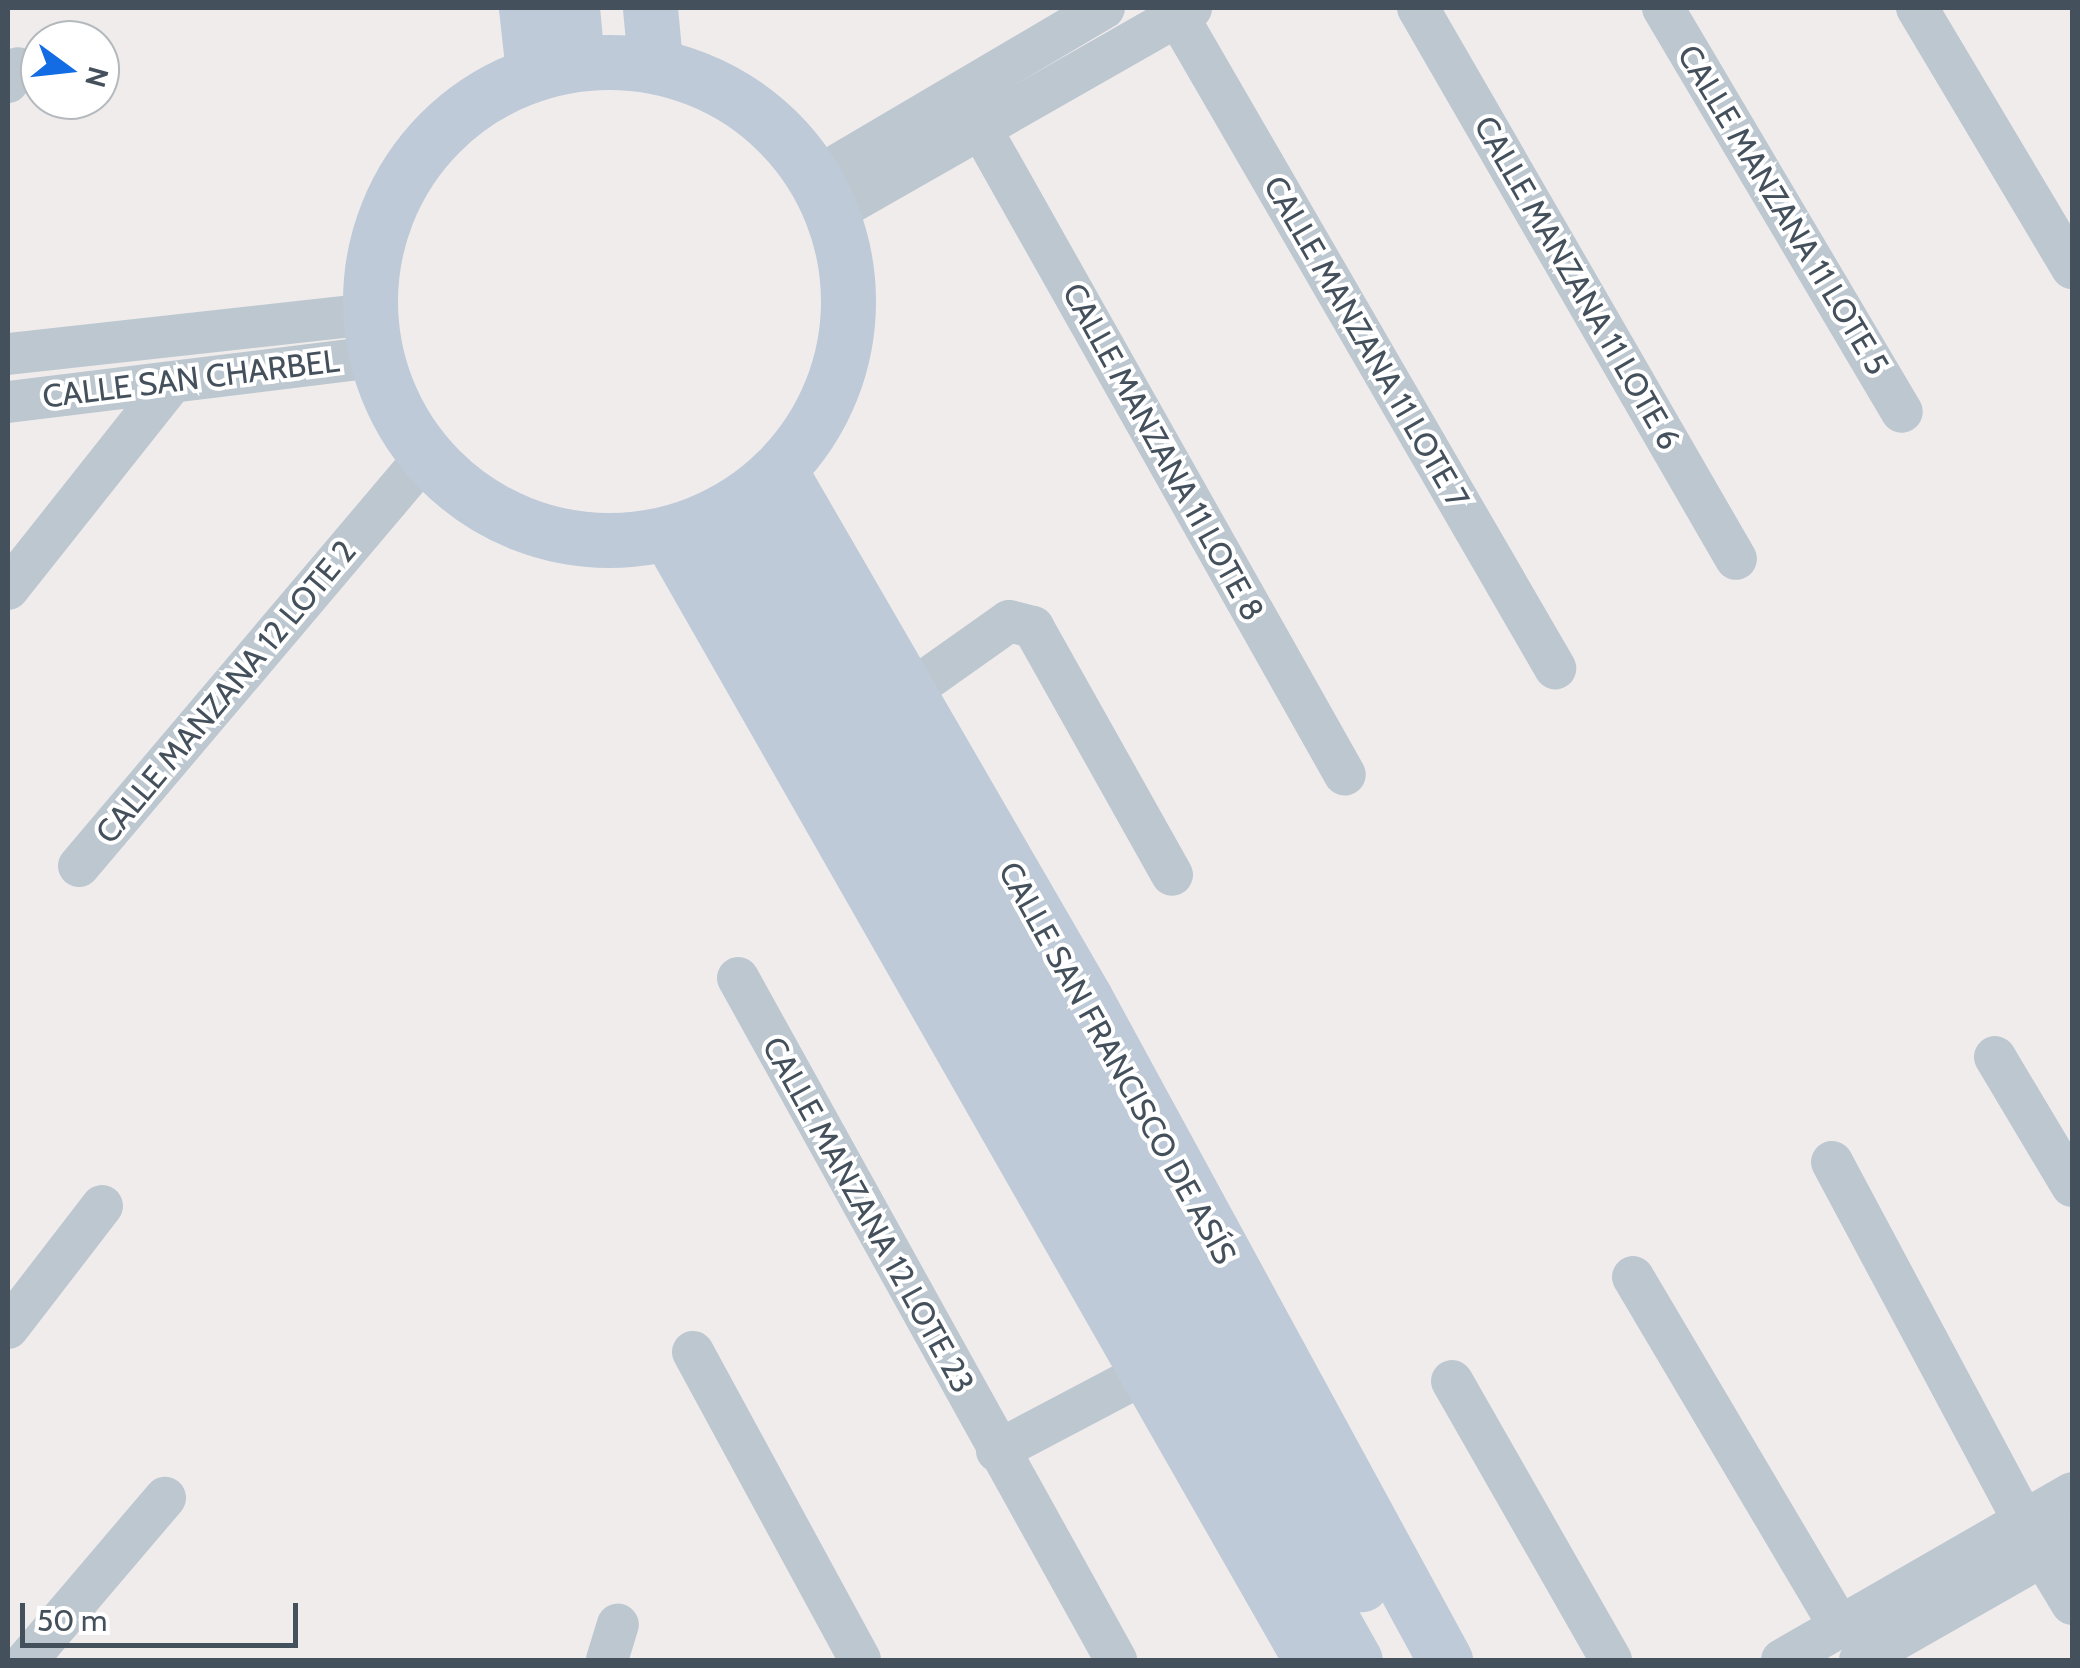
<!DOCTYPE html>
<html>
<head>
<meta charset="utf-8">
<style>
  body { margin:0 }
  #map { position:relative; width:2080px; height:1668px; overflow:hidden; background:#f0ecec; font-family:Cabin,sans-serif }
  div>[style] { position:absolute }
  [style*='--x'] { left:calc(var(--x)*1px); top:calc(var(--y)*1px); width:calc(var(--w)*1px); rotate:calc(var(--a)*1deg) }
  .street>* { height:42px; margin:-21px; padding:0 21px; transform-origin:21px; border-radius:21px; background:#bcc7d0 }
  .secondary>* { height:55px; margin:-27.5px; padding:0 27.5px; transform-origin:27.5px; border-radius:27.5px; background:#becad7 }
  .secondary>.ring { margin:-27.5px; padding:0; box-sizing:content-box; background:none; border:55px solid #becad7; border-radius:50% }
  span { translate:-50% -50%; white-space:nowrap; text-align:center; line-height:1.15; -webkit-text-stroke:8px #fff; paint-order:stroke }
  .street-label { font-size:32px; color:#44505b }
  .frame { position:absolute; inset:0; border:10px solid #44505b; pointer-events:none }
  .north { position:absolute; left:20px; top:20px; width:100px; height:100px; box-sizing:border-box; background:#fff; border:2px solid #b4b9bd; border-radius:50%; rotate:105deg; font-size:28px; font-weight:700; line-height:40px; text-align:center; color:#44505b }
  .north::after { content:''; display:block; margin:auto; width:35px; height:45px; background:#136ce3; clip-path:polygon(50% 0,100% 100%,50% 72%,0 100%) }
  .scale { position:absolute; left:20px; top:1603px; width:278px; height:45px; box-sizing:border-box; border:5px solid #44505b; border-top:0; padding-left:12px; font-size:30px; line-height:35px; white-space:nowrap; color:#44505b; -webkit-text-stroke:8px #fff; paint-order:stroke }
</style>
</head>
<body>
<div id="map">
  <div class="street">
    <i style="--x:1418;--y:8;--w:636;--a:60.01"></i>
    <i style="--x:1663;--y:8;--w:469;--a:59.4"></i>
    <i style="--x:1917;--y:8;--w:303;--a:59.2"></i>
    <i style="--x:1177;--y:15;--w:755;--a:59.93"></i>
    <i style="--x:8;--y:82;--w:17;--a:-54"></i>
    <i style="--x:981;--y:129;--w:741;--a:60.6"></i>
    <i style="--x:817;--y:177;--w:333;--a:-30.5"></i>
    <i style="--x:834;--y:212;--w:411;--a:-29.7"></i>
    <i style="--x:8;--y:354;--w:363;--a:-6.3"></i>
    <i style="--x:8;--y:402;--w:370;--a:-7"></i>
    <i style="--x:8;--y:589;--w:263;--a:-51.6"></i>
    <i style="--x:906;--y:694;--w:126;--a:-35.3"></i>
    <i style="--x:1009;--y:621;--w:25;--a:14"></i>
    <i style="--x:1033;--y:627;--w:284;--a:60.7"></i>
    <i style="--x:79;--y:866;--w:536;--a:-49.77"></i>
    <i style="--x:738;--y:978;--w:780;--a:61"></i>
    <i style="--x:1995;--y:1057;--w:150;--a:59.2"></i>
    <i style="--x:1832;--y:1162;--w:407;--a:61.9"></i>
    <i style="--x:1633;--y:1277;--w:407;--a:59.4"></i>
    <i style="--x:8;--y:1328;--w:154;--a:-52.4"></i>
    <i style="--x:693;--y:1352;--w:350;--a:61.5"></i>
    <i style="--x:1452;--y:1381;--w:321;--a:60.3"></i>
    <i style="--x:997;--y:1451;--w:167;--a:-27.8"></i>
    <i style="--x:2043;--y:1556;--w:56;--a:58.9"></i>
    <i style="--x:27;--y:1660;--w:213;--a:-49.6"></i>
    <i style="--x:607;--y:1660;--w:37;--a:-73"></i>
    <i style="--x:1782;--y:1660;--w:335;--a:-29.9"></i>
    <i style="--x:1860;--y:1660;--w:244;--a:-29.7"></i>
  </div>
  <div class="secondary">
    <i style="--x:526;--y:8;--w:63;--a:83.7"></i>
    <i style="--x:572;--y:8;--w:53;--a:84.6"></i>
    <i style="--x:650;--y:8;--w:54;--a:84.7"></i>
    <i class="ring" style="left:370px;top:62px;width:423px;height:423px"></i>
    <i style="--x:780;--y:471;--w:609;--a:59.94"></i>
    <i style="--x:1085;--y:998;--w:754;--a:61.46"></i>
    <i style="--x:747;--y:499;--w:1247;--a:60.49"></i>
    <i style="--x:713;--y:519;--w:1309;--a:60.64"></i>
    <i style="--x:669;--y:535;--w:1295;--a:60.29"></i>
  </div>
  <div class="street-label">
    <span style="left:1783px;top:210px;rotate:59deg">CALLE MANZANA 11 LOTE 5</span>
    <span style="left:1577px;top:283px;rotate:60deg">CALLE MANZANA 11 LOTE 6</span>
    <span style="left:1366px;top:342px;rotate:60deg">CALLE MANZANA 11 LOTE 7</span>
    <span style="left:191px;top:379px;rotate:-7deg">CALLE SAN CHARBEL</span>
    <span style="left:1163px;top:452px;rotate:61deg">CALLE MANZANA 11 LOTE 8</span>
    <span style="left:226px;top:692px;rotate:-50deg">CALLE MANZANA 12 LOTE 2</span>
    <span style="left:1117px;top:1063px;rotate:61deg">CALLE SAN FRANCISCO DE ASÍS</span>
    <span style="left:868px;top:1215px;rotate:61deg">CALLE MANZANA 12 LOTE 23</span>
  </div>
  <div class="frame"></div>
  <div class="north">N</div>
  <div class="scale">50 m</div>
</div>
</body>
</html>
